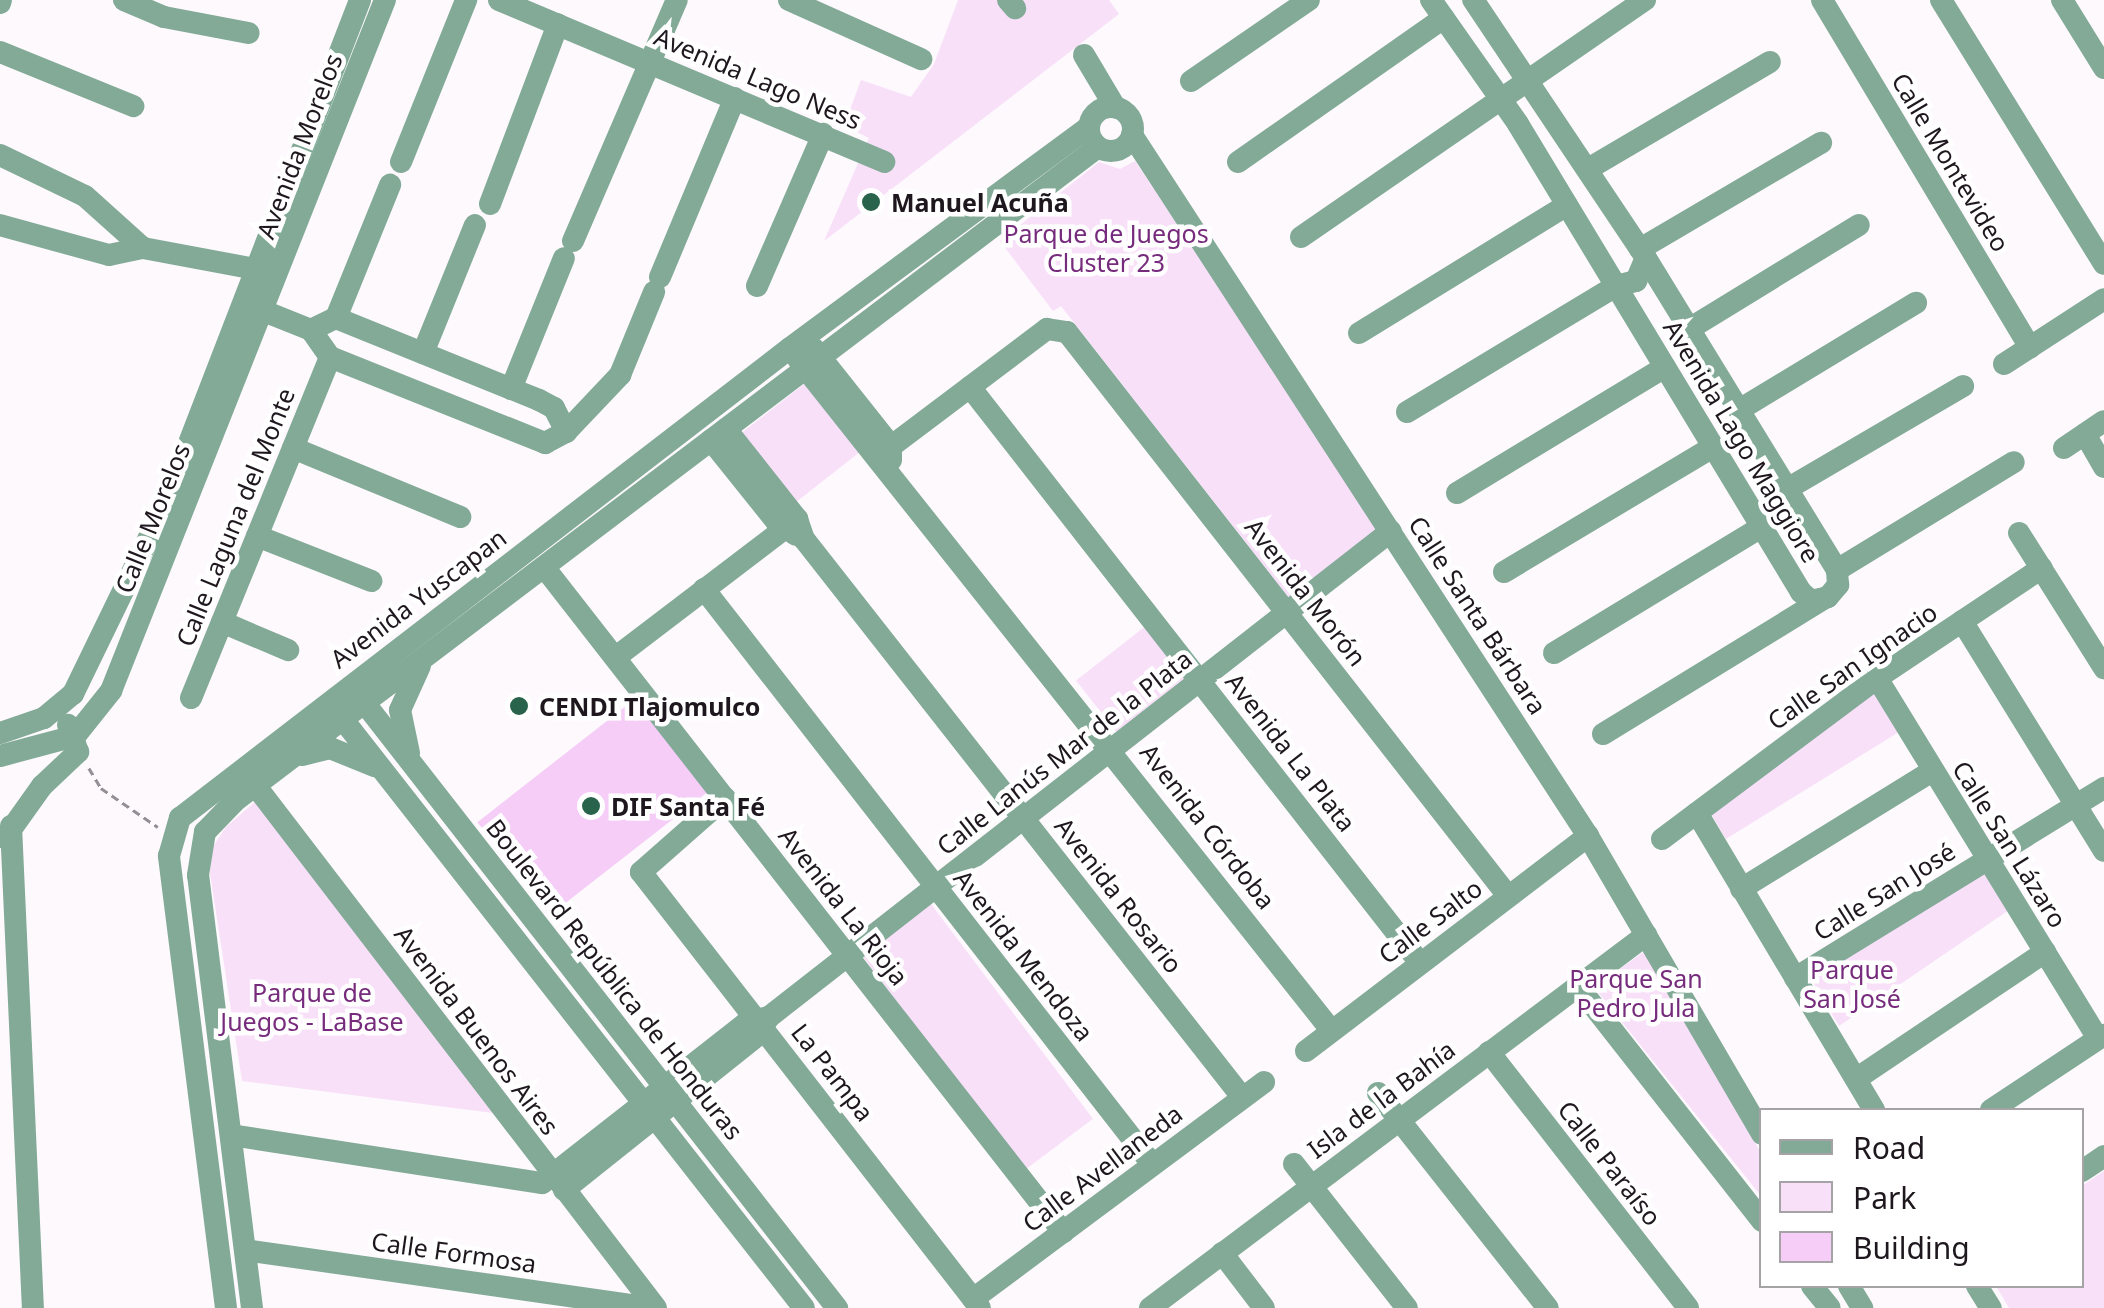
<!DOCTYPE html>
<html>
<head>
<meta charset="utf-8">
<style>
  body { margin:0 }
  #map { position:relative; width:2104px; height:1308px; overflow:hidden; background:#fdf9fd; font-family:"Noto Sans",sans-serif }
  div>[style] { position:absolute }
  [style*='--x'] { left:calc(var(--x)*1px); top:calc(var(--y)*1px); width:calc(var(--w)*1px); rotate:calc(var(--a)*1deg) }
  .green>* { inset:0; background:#f8e0f9; transform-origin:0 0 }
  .building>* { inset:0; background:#f5cdf7; transform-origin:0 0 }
  .path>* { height:2.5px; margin-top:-1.25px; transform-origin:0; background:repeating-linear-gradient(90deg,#948f94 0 8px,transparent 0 13px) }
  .minor>* { height:22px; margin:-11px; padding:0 11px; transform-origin:11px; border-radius:11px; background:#82aa97 }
  .minor>.ring { margin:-11px; padding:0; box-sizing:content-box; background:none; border:22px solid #82aa97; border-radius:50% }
  .dots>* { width:28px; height:28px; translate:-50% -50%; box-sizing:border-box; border:5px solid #fff; border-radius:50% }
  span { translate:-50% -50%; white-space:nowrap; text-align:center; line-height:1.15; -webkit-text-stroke:9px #fff; paint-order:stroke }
  .street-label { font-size:25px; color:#1e181e }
  .poi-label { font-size:25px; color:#1e181e; font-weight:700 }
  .left { translate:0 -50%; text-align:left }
  .park-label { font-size:25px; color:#762b7c }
  .legend { position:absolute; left:1759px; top:1108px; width:325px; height:180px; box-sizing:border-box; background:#fff; border:2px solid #a5a3a5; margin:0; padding:12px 18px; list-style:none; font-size:30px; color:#1e181e }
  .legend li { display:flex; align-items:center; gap:20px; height:50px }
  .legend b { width:50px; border:2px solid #a5a3a5 }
</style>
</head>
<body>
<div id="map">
  <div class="green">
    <i style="clip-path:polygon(958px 0,1109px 0,1119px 14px,824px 241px,869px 138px,844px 126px,861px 80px,911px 97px,934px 64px)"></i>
    <i style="clip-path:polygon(1135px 161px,1380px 527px,1290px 599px,1061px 306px,1053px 311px,1000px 241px,1099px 162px,1120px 169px)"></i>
    <i style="left:808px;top:381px;width:88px;height:85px;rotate:52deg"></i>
    <i style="left:1147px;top:625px;width:65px;height:90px;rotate:52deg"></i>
    <i style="clip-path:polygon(1875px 692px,1899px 732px,1726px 839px,1711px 814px)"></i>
    <i style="clip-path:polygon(256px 801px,493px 1113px,242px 1081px,210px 873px,212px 848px,226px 827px)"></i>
    <i style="clip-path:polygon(1984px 872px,2009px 910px,1839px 1026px,1810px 977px)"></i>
    <i style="left:931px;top:904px;width:269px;height:86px;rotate:53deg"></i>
    <i style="clip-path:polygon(1645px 951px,1761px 1153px,1761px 1196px,1594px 987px)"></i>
    <i style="clip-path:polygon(2104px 1171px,2104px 1308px,2009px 1308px,1996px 1286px,2082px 1286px,2082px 1186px)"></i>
  </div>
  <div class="building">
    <i style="left:635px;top:699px;width:118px;height:200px;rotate:52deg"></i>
  </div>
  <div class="path">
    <i style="--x:89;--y:768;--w:23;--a:59"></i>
    <i style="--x:101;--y:788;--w:69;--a:34.4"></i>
  </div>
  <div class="minor">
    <i style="--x:124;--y:0;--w:43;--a:23"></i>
    <i style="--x:164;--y:17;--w:86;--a:10.7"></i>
    <i style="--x:499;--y:0;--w:418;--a:22.8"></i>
    <i style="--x:789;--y:0;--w:145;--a:24.1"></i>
    <i style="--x:1008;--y:0;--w:11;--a:49"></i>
    <i style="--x:1431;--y:0;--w:151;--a:54.9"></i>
    <i style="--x:1518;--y:124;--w:547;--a:58.84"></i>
    <i style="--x:1801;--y:592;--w:13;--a:42"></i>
    <i style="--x:1811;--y:601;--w:17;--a:-13"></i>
    <i style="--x:1828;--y:597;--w:16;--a:-50"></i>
    <i style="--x:1838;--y:585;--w:15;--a:-94"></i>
    <i style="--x:1837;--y:570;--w:377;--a:-121.5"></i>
    <i style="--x:1640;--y:249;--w:300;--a:-123.8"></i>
    <i style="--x:1822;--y:0;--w:405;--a:59.1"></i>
    <i style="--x:1941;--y:0;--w:310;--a:58.3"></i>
    <i style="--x:2062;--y:0;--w:80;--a:58.3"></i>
    <i style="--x:0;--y:3;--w:3;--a:-72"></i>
    <i style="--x:0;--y:52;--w:144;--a:22.1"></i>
    <i style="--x:1084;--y:55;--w:61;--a:59.2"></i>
    <i style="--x:1191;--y:81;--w:143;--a:-34.5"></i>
    <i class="ring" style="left:1089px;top:107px;width:22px;height:22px"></i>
    <i style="--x:1132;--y:135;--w:836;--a:56.96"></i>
    <i style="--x:1588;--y:836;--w:345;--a:59.7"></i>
    <i style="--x:0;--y:155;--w:94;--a:25.8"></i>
    <i style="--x:85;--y:196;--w:78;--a:41.9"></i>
    <i style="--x:401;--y:162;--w:175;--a:-68.1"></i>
    <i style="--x:1238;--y:162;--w:251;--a:-35"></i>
    <i style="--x:1588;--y:169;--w:211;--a:-30.5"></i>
    <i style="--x:490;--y:204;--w:192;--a:-69.3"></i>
    <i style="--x:0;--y:225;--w:113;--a:15.4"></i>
    <i style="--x:109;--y:255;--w:35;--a:-12"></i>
    <i style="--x:143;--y:248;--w:130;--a:10.6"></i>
    <i style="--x:1301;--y:237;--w:418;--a:-34.6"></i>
    <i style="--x:573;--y:241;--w:262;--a:-66.7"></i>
    <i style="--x:1640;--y:249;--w:210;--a:-30.4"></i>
    <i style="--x:660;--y:277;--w:194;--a:-67.3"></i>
    <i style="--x:757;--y:286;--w:166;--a:-66.5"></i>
    <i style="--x:251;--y:306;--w:65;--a:21.8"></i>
    <i style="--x:311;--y:330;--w:33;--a:55"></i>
    <i style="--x:330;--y:357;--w:232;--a:21.8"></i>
    <i style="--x:545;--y:443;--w:24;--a:-28"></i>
    <i style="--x:566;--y:432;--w:79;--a:-46.5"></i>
    <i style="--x:620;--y:375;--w:90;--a:-67.7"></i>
    <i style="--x:336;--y:318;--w:144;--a:-67.9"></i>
    <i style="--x:1689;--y:329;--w:199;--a:-31.5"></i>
    <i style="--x:311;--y:330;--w:28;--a:-26"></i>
    <i style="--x:336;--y:318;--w:219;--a:22"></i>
    <i style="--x:539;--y:400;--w:17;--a:28"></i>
    <i style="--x:554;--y:408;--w:27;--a:63"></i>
    <i style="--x:1359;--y:333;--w:244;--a:-31.6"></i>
    <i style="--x:814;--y:349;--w:124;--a:51.6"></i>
    <i style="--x:891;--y:446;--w:14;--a:90"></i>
    <i style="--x:423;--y:353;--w:138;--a:-67.9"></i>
    <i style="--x:798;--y:359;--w:857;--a:51.54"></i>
    <i style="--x:2004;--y:364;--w:119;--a:-33"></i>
    <i style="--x:970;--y:387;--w:731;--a:52"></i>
    <i style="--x:511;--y:389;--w:141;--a:-68"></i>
    <i style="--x:1739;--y:410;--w:207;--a:-31.2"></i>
    <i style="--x:1407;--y:412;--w:244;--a:-31.1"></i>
    <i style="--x:1616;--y:286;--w:21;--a:-14"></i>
    <i style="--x:1636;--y:281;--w:25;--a:-67"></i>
    <i style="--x:726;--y:429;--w:115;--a:51.7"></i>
    <i style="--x:797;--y:519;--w:21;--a:71"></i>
    <i style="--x:804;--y:539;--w:709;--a:51.87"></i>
    <i style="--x:2085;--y:434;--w:38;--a:60"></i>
    <i style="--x:711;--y:440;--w:104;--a:51.3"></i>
    <i style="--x:776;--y:521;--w:24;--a:35"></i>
    <i style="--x:293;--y:448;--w:181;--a:22.4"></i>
    <i style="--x:2064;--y:448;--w:48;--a:-34"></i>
    <i style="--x:877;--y:457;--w:213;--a:-37"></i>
    <i style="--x:1047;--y:329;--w:20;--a:9"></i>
    <i style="--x:1067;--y:332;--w:716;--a:51.98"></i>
    <i style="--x:1787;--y:489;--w:204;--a:-30.3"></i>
    <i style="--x:1457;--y:493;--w:243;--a:-31.2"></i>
    <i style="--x:2019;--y:533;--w:160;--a:57.8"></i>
    <i style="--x:257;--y:536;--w:123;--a:21.5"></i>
    <i style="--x:544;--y:567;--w:844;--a:52.03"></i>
    <i style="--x:1837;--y:570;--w:207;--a:-31.4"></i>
    <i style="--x:1504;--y:572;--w:244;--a:-30.9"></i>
    <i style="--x:704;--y:589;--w:729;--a:52.08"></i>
    <i style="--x:1962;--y:621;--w:270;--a:58.3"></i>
    <i style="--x:222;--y:622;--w:72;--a:23"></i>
    <i style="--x:1554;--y:653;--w:242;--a:-31.3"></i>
    <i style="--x:616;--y:657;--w:228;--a:-37.3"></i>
    <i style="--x:1877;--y:678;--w:422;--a:58.5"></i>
    <i style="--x:356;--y:692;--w:782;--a:52.02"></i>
    <i style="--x:191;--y:698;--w:368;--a:-67.8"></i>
    <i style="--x:334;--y:708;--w:762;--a:51.93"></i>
    <i style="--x:0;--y:733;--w:46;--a:-18.8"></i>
    <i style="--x:44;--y:718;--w:38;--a:-40"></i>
    <i style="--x:73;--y:694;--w:216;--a:-64.1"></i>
    <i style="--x:167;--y:500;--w:536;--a:-68.89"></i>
    <i style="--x:1603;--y:734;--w:260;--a:-31.5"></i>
    <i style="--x:409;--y:753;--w:44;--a:-101.8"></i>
    <i style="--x:400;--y:710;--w:48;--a:-65.6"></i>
    <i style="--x:302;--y:755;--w:29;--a:-14"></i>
    <i style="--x:330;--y:748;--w:48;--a:22.2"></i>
    <i style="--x:0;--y:756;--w:78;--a:-14.9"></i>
    <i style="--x:75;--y:736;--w:58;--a:-51.3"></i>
    <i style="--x:111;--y:691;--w:743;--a:-68.37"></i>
    <i style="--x:255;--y:785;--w:659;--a:52.52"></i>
    <i style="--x:725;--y:798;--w:112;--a:138.6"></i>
    <i style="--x:641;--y:872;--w:552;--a:52.13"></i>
    <i style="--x:1697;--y:813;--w:346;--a:59.2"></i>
    <i style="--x:11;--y:826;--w:483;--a:87.4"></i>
    <i style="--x:5;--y:838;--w:64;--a:-54.6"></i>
    <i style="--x:42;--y:786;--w:50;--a:-43.4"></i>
    <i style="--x:78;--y:752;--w:29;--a:-110"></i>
    <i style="--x:1662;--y:839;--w:269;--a:-36.8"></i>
    <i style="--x:1877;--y:678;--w:198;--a:-33.7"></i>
    <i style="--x:1741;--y:889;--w:225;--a:-31.7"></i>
    <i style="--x:1795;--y:978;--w:363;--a:-31.6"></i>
    <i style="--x:1577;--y:985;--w:300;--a:51.9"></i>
    <i style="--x:1306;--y:1051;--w:355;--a:-37.3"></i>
    <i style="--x:1489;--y:1052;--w:324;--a:52.1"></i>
    <i style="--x:1856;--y:1079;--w:228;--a:-33.9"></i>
    <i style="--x:1378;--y:1093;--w:274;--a:51.7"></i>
    <i style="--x:1991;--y:1110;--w:136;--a:-33.6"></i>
    <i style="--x:231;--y:1135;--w:315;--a:8.8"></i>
    <i style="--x:542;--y:1183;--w:259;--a:-38.1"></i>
    <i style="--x:746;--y:1023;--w:24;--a:-15"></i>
    <i style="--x:1294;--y:1164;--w:183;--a:51.9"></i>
    <i style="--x:2082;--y:1171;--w:27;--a:-34"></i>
    <i style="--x:564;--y:1190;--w:247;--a:-38.6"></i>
    <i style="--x:757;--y:1036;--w:22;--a:-58"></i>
    <i style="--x:769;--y:1017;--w:789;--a:-38"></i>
    <i style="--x:245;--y:1250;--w:414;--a:8.1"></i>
    <i style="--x:1222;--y:1253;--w:69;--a:52.6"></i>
    <i style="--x:1812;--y:1286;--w:28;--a:51"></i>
    <i style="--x:1849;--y:1286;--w:26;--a:59"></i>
    <i style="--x:1977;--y:1286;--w:26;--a:58"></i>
    <i style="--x:973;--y:1299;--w:363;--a:-36.7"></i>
    <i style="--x:226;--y:1308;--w:456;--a:-97.2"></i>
    <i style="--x:169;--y:856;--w:40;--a:-74"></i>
    <i style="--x:180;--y:818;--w:770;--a:-37.61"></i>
    <i style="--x:790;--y:348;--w:372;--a:-36.5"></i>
    <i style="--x:252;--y:1308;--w:436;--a:-97.1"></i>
    <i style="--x:198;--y:875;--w:44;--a:-80.8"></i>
    <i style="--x:205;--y:832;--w:45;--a:-45.9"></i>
    <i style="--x:236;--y:800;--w:1081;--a:-37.15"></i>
    <i style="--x:1150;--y:1308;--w:621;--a:-36.94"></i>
  </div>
  <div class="dots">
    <i style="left:871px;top:202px;background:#2a634c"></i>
    <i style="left:519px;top:706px;background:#2a634c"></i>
    <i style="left:591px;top:806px;background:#2a634c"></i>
  </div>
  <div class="street-label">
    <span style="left:758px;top:78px;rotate:23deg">Avenida Lago Ness</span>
    <span style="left:299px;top:146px;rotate:-69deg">Avenida Morelos</span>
    <span style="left:1951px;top:162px;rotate:59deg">Calle Montevideo</span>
    <span style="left:1742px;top:441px;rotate:59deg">Avenida Lago Maggiore</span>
    <span style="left:235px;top:517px;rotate:-68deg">Calle Laguna del Monte</span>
    <span style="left:152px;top:518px;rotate:-68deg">Calle Morelos</span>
    <span style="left:1306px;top:592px;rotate:52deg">Avenida Morón</span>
    <span style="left:418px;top:598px;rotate:-37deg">Avenida Yuscapan</span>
    <span style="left:1478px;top:615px;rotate:57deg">Calle Santa Bárbara</span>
    <span style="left:1852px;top:666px;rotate:-35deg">Calle San Ignacio</span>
    <span style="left:1064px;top:752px;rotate:-38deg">Calle Lanús Mar de la Plata</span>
    <span style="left:1291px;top:752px;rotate:52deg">Avenida La Plata</span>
    <span style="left:1208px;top:826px;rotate:52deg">Avenida Córdoba</span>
    <span style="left:2010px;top:844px;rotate:58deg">Calle San Lázaro</span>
    <span style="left:1884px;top:891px;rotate:-32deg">Calle San José</span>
    <span style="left:1119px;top:895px;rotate:52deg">Avenida Rosario</span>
    <span style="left:844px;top:906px;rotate:52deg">Avenida La Rioja</span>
    <span style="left:1430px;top:921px;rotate:-37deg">Calle Salto</span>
    <span style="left:1024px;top:955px;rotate:52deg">Avenida Mendoza</span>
    <span style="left:615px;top:979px;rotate:52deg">Boulevard República de Honduras</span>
    <span style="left:477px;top:1030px;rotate:53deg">Avenida Buenos Aires</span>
    <span style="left:833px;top:1072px;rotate:52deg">La Pampa</span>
    <span style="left:1381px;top:1099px;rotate:-37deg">Isla de la Bahía</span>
    <span style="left:1610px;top:1163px;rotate:52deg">Calle Paraíso</span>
    <span style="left:1102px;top:1168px;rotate:-37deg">Calle Avellaneda</span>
    <span style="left:454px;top:1252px;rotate:8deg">Calle Formosa</span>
  </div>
  <div class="poi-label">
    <span class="left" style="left:891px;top:202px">Manuel Acuña</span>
    <span class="left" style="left:539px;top:706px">CENDI Tlajomulco</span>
    <span class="left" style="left:611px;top:806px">DIF Santa Fé</span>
  </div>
  <div class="park-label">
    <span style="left:1106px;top:248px">Parque de Juegos<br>Cluster 23</span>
    <span style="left:1852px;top:984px">Parque<br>San José</span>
    <span style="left:1636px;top:993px">Parque San<br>Pedro Jula</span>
    <span style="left:312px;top:1007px">Parque de<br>Juegos - LaBase</span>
  </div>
  <ul class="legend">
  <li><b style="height:12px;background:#82aa97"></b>Road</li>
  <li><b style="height:28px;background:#f8e0f9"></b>Park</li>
  <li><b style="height:28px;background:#f5cdf7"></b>Building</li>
  </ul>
</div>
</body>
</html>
